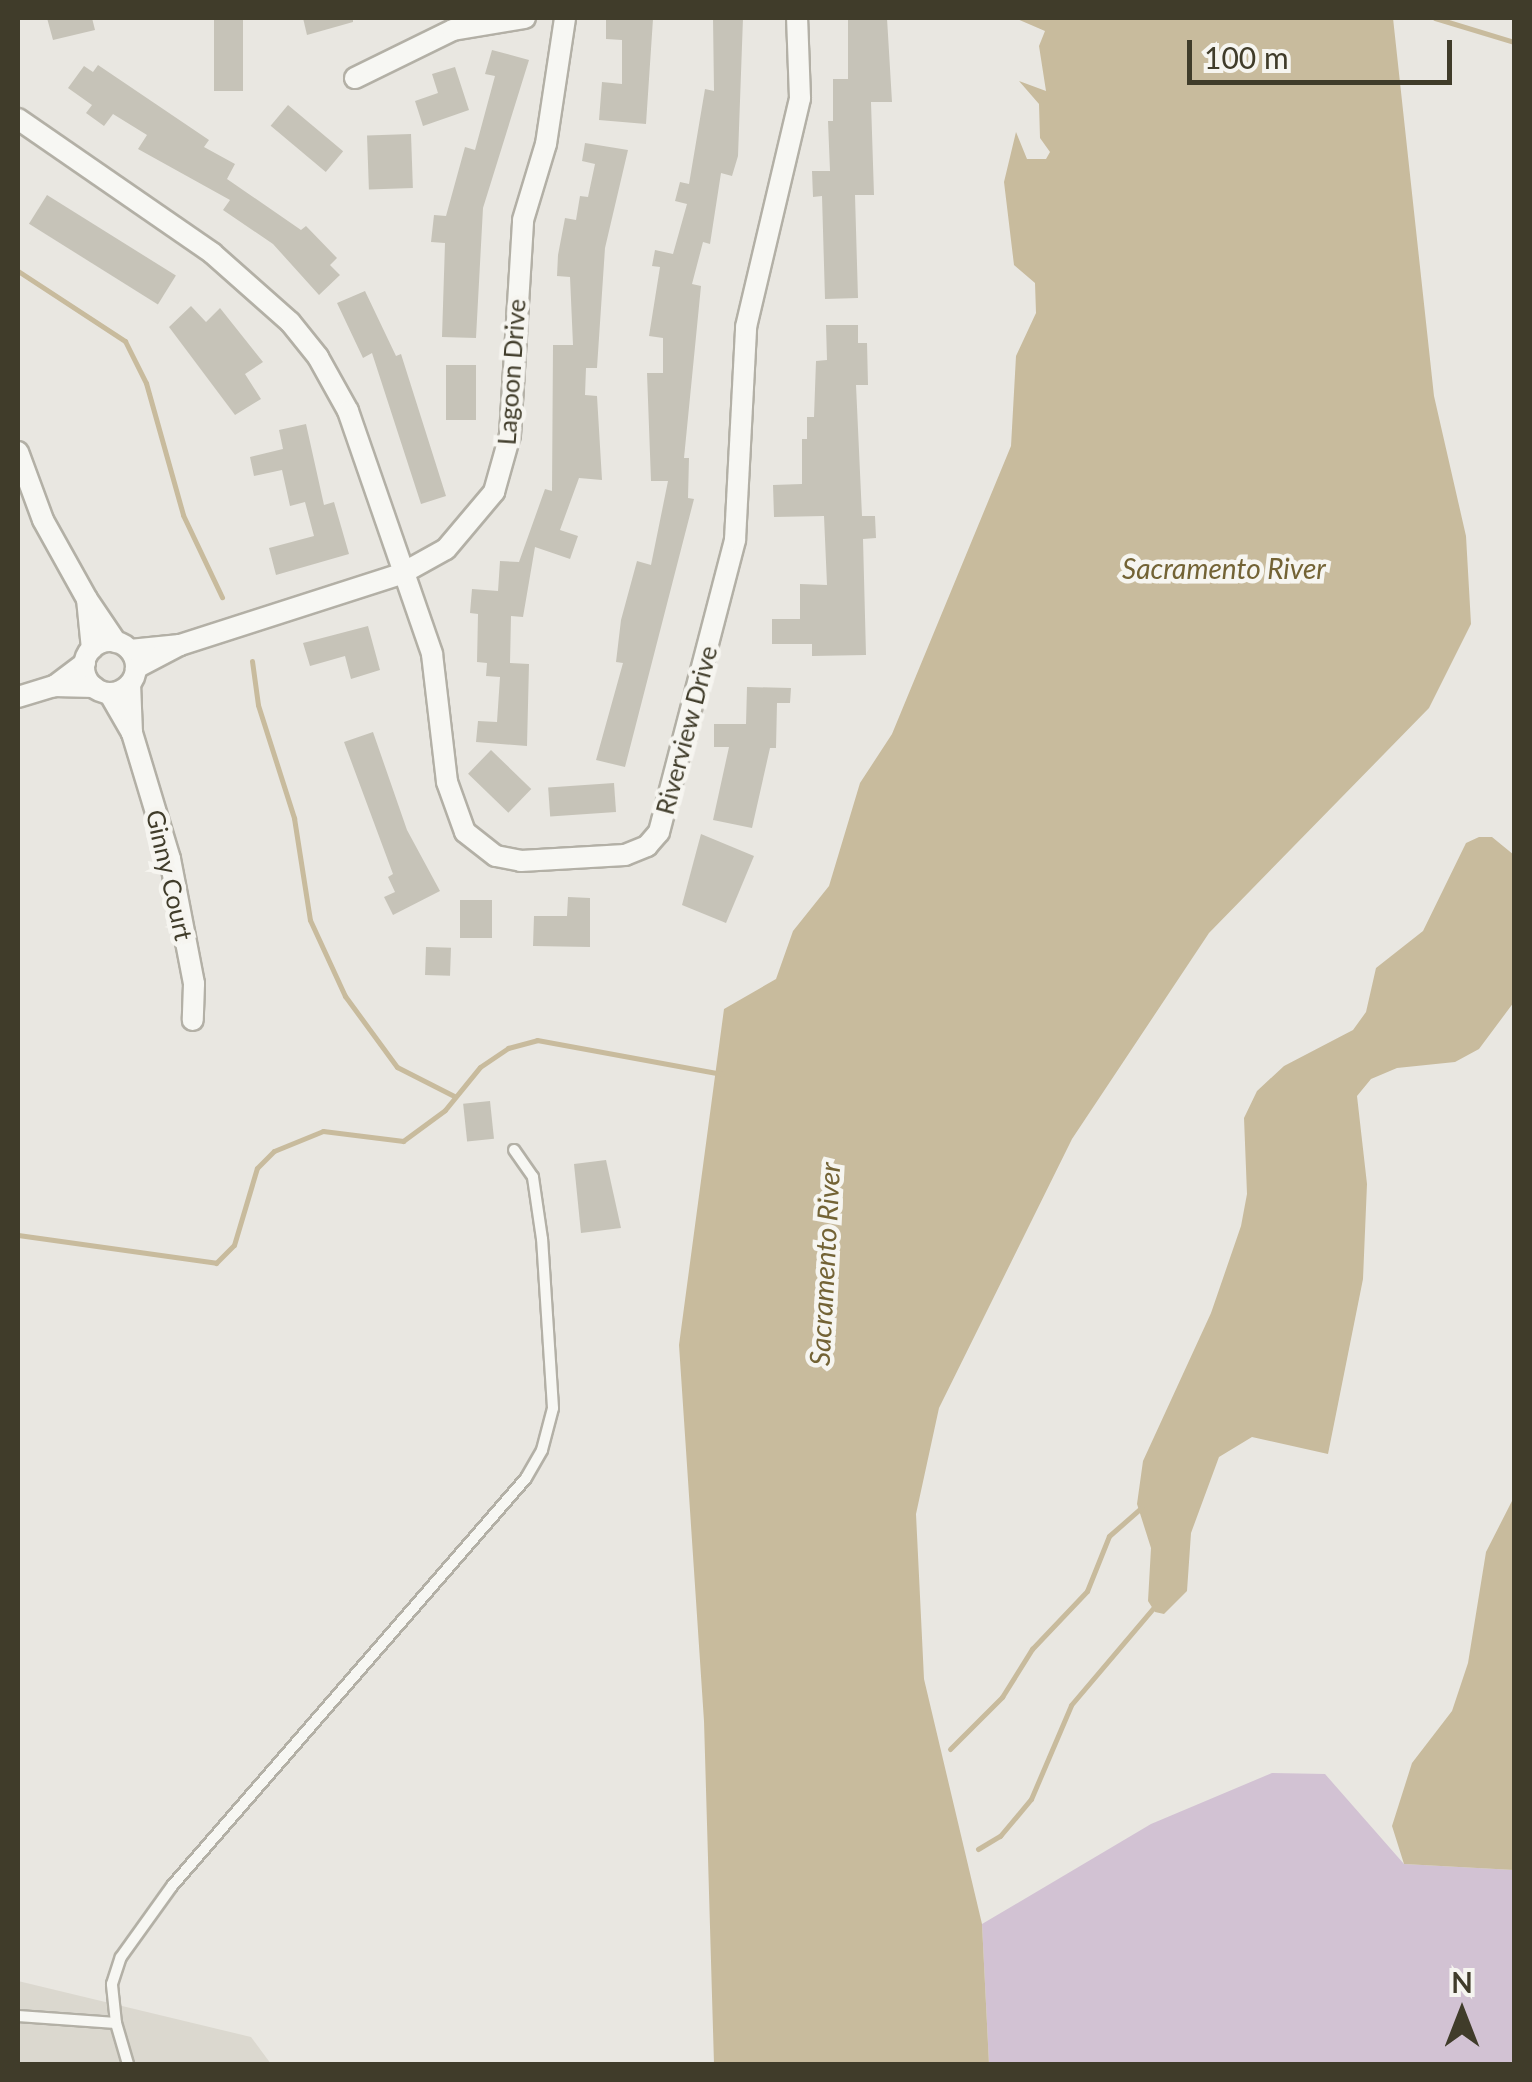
<!DOCTYPE html>
<html>
<head>
<meta charset="utf-8">
<style>
  body { margin:0 }
  #map { position:relative; width:1532px; height:2082px; overflow:hidden; background:#e9e7e1; font-family:Lato,sans-serif }
  div>[style] { position:absolute }
  [style*='--x'] { left:calc(var(--x)*1px); top:calc(var(--y)*1px); width:calc(var(--w)*1px); rotate:calc(var(--a)*1deg) }
  .built>* { inset:0; background:#dbd8cf }
  .green>* { inset:0; background:#d2c2d3 }
  .water>* { inset:0; background:#c8bb9d }
  .stream>* { height:5px; margin:-2.5px; padding:0 2.5px; transform-origin:2.5px; border-radius:2.5px; background:#c8bb9d }
  .building>* { inset:0; background:#c6c3b8; transform-origin:0 0 }
  .roads { filter:drop-shadow(2px 0 #b3b0a6) drop-shadow(-2px 0 #b3b0a6) drop-shadow(0 2px #b3b0a6) drop-shadow(0 -2px #b3b0a6) }
  .lane>* { height:10px; margin:-5px; padding:0 5px; transform-origin:5px; border-radius:5px; background:#f7f7f3 }
  .street>* { height:20px; margin:-10px; padding:0 10px; transform-origin:10px; border-radius:10px; background:#f7f7f3 }
  .street>.ring { margin:-10px; padding:0; box-sizing:content-box; background:none; border:20px solid #f7f7f3; border-radius:50% }
  span { translate:-50% -50%; white-space:nowrap; text-align:center; line-height:1.15; -webkit-text-stroke:9px #f6f5f0; paint-order:stroke }
  .street-label { font-size:25px; color:#403c2a }
  .water-label { font-size:28px; color:#736335; font-style:italic }
  .frame { position:absolute; inset:0; border:20px solid #403c2a; pointer-events:none }
  .north { position:absolute; left:1412px; top:1962px; width:100px; height:100px; -webkit-text-stroke:8px #f6f5f0; paint-order:stroke; rotate:0deg; font-size:28px; font-weight:700; line-height:40px; text-align:center; color:#403c2a }
  .north::after { content:''; display:block; margin:auto; width:35px; height:45px; background:#403c2a; clip-path:polygon(50% 0,100% 100%,50% 72%,0 100%) }
  .scale { position:absolute; left:1187px; top:40px; width:265px; height:45px; box-sizing:border-box; border:5px solid #403c2a; border-top:0; padding-left:12px; font-size:30px; line-height:35px; white-space:nowrap; color:#403c2a; -webkit-text-stroke:8px #f6f5f0; paint-order:stroke }
</style>
</head>
<body>
<div id="map">
  <div class="built">
    <i style="clip-path:polygon(18px 1981px,251px 2037px,271px 2064px,18px 2064px)"></i>
  </div>
  <div class="green">
    <i style="clip-path:polygon(1272px 1773px,1325px 1774px,1404px 1864px,1514px 1870px,1514px 2064px,989px 2064px,982px 1924px,1151px 1824px)"></i>
  </div>
  <div class="water">
    <i style="clip-path:polygon(1015px 18px,1393px 18px,1434px 396px,1466px 536px,1471px 624px,1429px 708px,1209px 933px,1072px 1139px,939px 1408px,916px 1514px,924px 1679px,982px 1924px,989px 2064px,714px 2064px,704px 1721px,679px 1345px,724px 1009px,776px 979px,793px 931px,829px 886px,860px 783px,892px 734px,1011px 446px,1016px 356px,1036px 313px,1035px 283px,1014px 265px,1004px 182px,1016px 132px,1027px 159px,1046px 159px,1050px 152px,1040px 138px,1039px 104px,1019px 81px,1046px 91px,1039px 46px,1045px 31px)"></i>
    <i style="clip-path:polygon(1479px 837px,1492px 837px,1514px 855px,1514px 1002px,1479px 1049px,1455px 1062px,1397px 1068px,1371px 1079px,1357px 1096px,1367px 1184px,1363px 1279px,1328px 1454px,1252px 1437px,1219px 1457px,1191px 1533px,1187px 1591px,1164px 1614px,1155px 1612px,1148px 1601px,1151px 1548px,1137px 1504px,1143px 1461px,1211px 1313px,1241px 1226px,1247px 1194px,1244px 1118px,1257px 1091px,1284px 1066px,1353px 1030px,1366px 1012px,1376px 968px,1423px 931px,1466px 843px)"></i>
    <i style="clip-path:polygon(1514px 1497px,1514px 1870px,1404px 1864px,1392px 1826px,1412px 1763px,1452px 1711px,1468px 1663px,1486px 1552px)"></i>
  </div>
  <div class="stream">
    <i style="--x:1435;--y:18;--w:83;--a:16.9"></i>
    <i style="--x:18;--y:271;--w:128;--a:33.2"></i>
    <i style="--x:125;--y:341;--w:47;--a:63.4"></i>
    <i style="--x:146;--y:383;--w:137;--a:74.3"></i>
    <i style="--x:183;--y:515;--w:91;--a:64.6"></i>
    <i style="--x:252;--y:661;--w:44;--a:82.2"></i>
    <i style="--x:258;--y:705;--w:119;--a:72.3"></i>
    <i style="--x:294;--y:818;--w:103;--a:81.1"></i>
    <i style="--x:310;--y:920;--w:84;--a:65.3"></i>
    <i style="--x:345;--y:996;--w:88;--a:53.8"></i>
    <i style="--x:397;--y:1067;--w:64;--a:27"></i>
    <i style="--x:18;--y:1235;--w:200;--a:8"></i>
    <i style="--x:216;--y:1263;--w:25;--a:-45"></i>
    <i style="--x:234;--y:1245;--w:80;--a:-73.4"></i>
    <i style="--x:257;--y:1168;--w:24;--a:-45"></i>
    <i style="--x:274;--y:1151;--w:53;--a:-22.2"></i>
    <i style="--x:323;--y:1131;--w:81;--a:7.1"></i>
    <i style="--x:403;--y:1141;--w:52;--a:-36.4"></i>
    <i style="--x:445;--y:1110;--w:55;--a:-50.9"></i>
    <i style="--x:480;--y:1067;--w:34;--a:-34"></i>
    <i style="--x:508;--y:1048;--w:30;--a:-15"></i>
    <i style="--x:537;--y:1040;--w:188;--a:10.4"></i>
    <i style="--x:950;--y:1749;--w:74;--a:-45"></i>
    <i style="--x:1002;--y:1697;--w:57;--a:-58"></i>
    <i style="--x:1032;--y:1649;--w:80;--a:-46.5"></i>
    <i style="--x:1087;--y:1591;--w:59;--a:-68.2"></i>
    <i style="--x:1109;--y:1536;--w:43;--a:-41.2"></i>
    <i style="--x:978;--y:1849;--w:26;--a:-31"></i>
    <i style="--x:1000;--y:1836;--w:48;--a:-50"></i>
    <i style="--x:1031;--y:1799;--w:102;--a:-66.9"></i>
    <i style="--x:1071;--y:1705;--w:130;--a:-49.7"></i>
  </div>
  <div class="building">
    <i style="clip-path:polygon(47px 18px,92px 18px,95px 30px,53px 40px)"></i>
    <i style="left:214px;top:18px;width:29px;height:73px"></i>
    <i style="clip-path:polygon(303px 18px,353px 18px,353px 22px,307px 35px)"></i>
    <i style="clip-path:polygon(713px 18px,743px 18px,738px 156px,732px 176px,721px 173px,710px 244px,703px 242px,692px 284px,701px 286px,684px 458px,689px 458px,688px 498px,694px 499px,625px 767px,596px 760px,623px 663px,616px 662px,621px 620px,637px 561px,651px 565px,668px 481px,651px 481px,647px 373px,663px 373px,663px 338px,649px 336px,660px 267px,652px 266px,655px 250px,673px 254px,687px 204px,675px 201px,680px 182px,689px 184px,705px 89px,714px 91px)"></i>
    <i style="clip-path:polygon(848px 18px,887px 18px,892px 102px,871px 102px,874px 195px,855px 195px,858px 298px,825px 299px,822px 196px,813px 197px,812px 171px,830px 171px,828px 121px,833px 121px,833px 79px,848px 79px)"></i>
    <i style="clip-path:polygon(606px 19px,653px 19px,646px 124px,599px 120px,602px 82px,622px 84px,622px 40px,606px 39px)"></i>
    <i style="clip-path:polygon(492px 50px,529px 60px,483px 208px,476px 338px,442px 337px,445px 243px,431px 242px,434px 215px,446px 216px,465px 147px,475px 150px,495px 76px,485px 74px)"></i>
    <i style="clip-path:polygon(98px 65px,209px 140px,204px 147px,235px 164px,227px 179px,301px 230px,306px 226px,337px 258px,330px 265px,340px 275px,319px 295px,273px 244px,223px 210px,230px 200px,138px 149px,147px 135px,113px 114px,104px 126px,86px 113px,92px 105px,68px 88px,84px 66px,93px 72px)"></i>
    <i style="clip-path:polygon(455px 67px,469px 110px,423px 126px,415px 101px,438px 93px,432px 74px)"></i>
    <i style="left:288px;top:105px;width:72px;height:27px;rotate:40deg"></i>
    <i style="left:411px;top:134px;width:54px;height:44px;rotate:88deg"></i>
    <i style="clip-path:polygon(585px 143px,628px 150px,605px 248px,597px 368px,586px 368px,585px 395px,597px 396px,602px 480px,579px 478px,560px 530px,578px 536px,570px 559px,535px 547px,523px 617px,511px 616px,510px 663px,529px 664px,527px 746px,476px 742px,478px 721px,497px 722px,500px 677px,486px 676px,487px 663px,477px 662px,478px 614px,470px 613px,472px 589px,498px 591px,500px 561px,519px 562px,545px 489px,552px 491px,553px 345px,573px 345px,570px 277px,557px 276px,558px 255px,565px 218px,576px 220px,580px 196px,588px 197px,595px 164px,582px 161px)"></i>
    <i style="left:47px;top:195px;width:152px;height:34px;rotate:32deg"></i>
    <i style="clip-path:polygon(365px 291px,396px 356px,401px 354px,446px 496px,421px 504px,372px 353px,363px 358px,337px 303px)"></i>
    <i style="clip-path:polygon(191px 306px,206px 322px,220px 308px,263px 362px,245px 374px,261px 399px,235px 415px,169px 327px)"></i>
    <i style="clip-path:polygon(826px 325px,858px 325px,858px 343px,867px 343px,868px 385px,856px 385px,862px 516px,875px 516px,876px 538px,863px 539px,866px 655px,812px 656px,812px 644px,772px 644px,772px 619px,800px 619px,800px 584px,827px 585px,824px 516px,774px 517px,773px 485px,802px 484px,802px 439px,807px 439px,807px 417px,814px 417px,816px 361px,827px 360px)"></i>
    <i style="left:446px;top:365px;width:30px;height:55px"></i>
    <i style="clip-path:polygon(306px 424px,324px 505px,334px 502px,349px 554px,276px 575px,269px 548px,314px 536px,305px 502px,290px 506px,282px 470px,254px 476px,250px 457px,283px 449px,279px 430px)"></i>
    <i style="clip-path:polygon(368px 626px,380px 670px,351px 679px,345px 656px,310px 666px,303px 643px)"></i>
    <i style="clip-path:polygon(747px 687px,791px 688px,790px 703px,777px 703px,776px 748px,770px 748px,752px 828px,713px 820px,729px 747px,714px 747px,714px 724px,746px 724px)"></i>
    <i style="clip-path:polygon(373px 732px,407px 830px,440px 891px,393px 915px,384px 897px,395px 892px,388px 877px,393px 874px,344px 742px)"></i>
    <i style="left:491px;top:750px;width:56px;height:33px;rotate:44deg"></i>
    <i style="left:614px;top:783px;width:29px;height:66px;rotate:86deg"></i>
    <i style="clip-path:polygon(701px 834px,754px 856px,726px 923px,682px 905px)"></i>
    <i style="clip-path:polygon(568px 897px,590px 898px,590px 947px,533px 946px,534px 916px,567px 916px)"></i>
    <i style="left:460px;top:900px;width:32px;height:38px"></i>
    <i style="left:426px;top:947px;width:25px;height:28px;rotate:2deg"></i>
    <i style="left:490px;top:1101px;width:38px;height:27px;rotate:84deg"></i>
    <i style="clip-path:polygon(606px 1160px,621px 1228px,581px 1233px,574px 1164px)"></i>
  </div>
  <div class="roads">
    <div class="lane">
      <i style="--x:18;--y:2016;--w:98;--a:4.1"></i>
      <i style="--x:116;--y:2023;--w:43;--a:73.7"></i>
      <i style="--x:116;--y:2023;--w:39;--a:-96"></i>
      <i style="--x:112;--y:1984;--w:28;--a:-72"></i>
      <i style="--x:121;--y:1957;--w:87;--a:-54.3"></i>
      <i style="--x:172;--y:1886;--w:540;--a:-49.05"></i>
      <i style="--x:526;--y:1478;--w:32;--a:-60"></i>
      <i style="--x:542;--y:1450;--w:43;--a:-75.3"></i>
      <i style="--x:553;--y:1408;--w:169;--a:-93.7"></i>
      <i style="--x:542;--y:1239;--w:63;--a:-98.3"></i>
      <i style="--x:533;--y:1177;--w:33;--a:-125"></i>
    </div>
    <div class="street">
      <i style="--x:355;--y:78;--w:109;--a:-26.1"></i>
      <i style="--x:453;--y:30;--w:73;--a:-9.5"></i>
      <i style="--x:18;--y:119;--w:236;--a:34.6"></i>
      <i style="--x:212;--y:253;--w:104;--a:41.5"></i>
      <i style="--x:290;--y:322;--w:45;--a:51.3"></i>
      <i style="--x:318;--y:357;--w:62;--a:60.9"></i>
      <i style="--x:348;--y:411;--w:257;--a:70.9"></i>
      <i style="--x:432;--y:654;--w:129;--a:83.3"></i>
      <i style="--x:447;--y:782;--w:53;--a:70.2"></i>
      <i style="--x:465;--y:832;--w:39;--a:38"></i>
      <i style="--x:496;--y:856;--w:25;--a:11"></i>
      <i style="--x:521;--y:861;--w:104;--a:-3.3"></i>
      <i style="--x:625;--y:855;--w:24;--a:-22"></i>
      <i style="--x:647;--y:846;--w:18;--a:-49"></i>
      <i style="--x:659;--y:832;--w:302;--a:-75.4"></i>
      <i style="--x:735;--y:540;--w:213;--a:-87"></i>
      <i style="--x:746;--y:327;--w:235;--a:-76.7"></i>
      <i style="--x:800;--y:98;--w:80;--a:-92.1"></i>
      <i style="--x:18;--y:452;--w:72;--a:69.8"></i>
      <i style="--x:43;--y:520;--w:90;--a:60.9"></i>
      <i class="ring" style="left:84px;top:641px;width:32px;height:32px"></i>
      <i style="--x:180;--y:645;--w:232;--a:-17.8"></i>
      <i style="--x:401;--y:574;--w:51;--a:-29.1"></i>
      <i style="--x:446;--y:549;--w:75;--a:-49.9"></i>
      <i style="--x:494;--y:492;--w:59;--a:-74.3"></i>
      <i style="--x:510;--y:435;--w:215;--a:-86.5"></i>
      <i style="--x:523;--y:220;--w:79;--a:-73.2"></i>
      <i style="--x:546;--y:144;--w:127;--a:-81.4"></i>
      <i style="--x:92;--y:649;--w:50;--a:-95.7"></i>
      <i style="--x:87;--y:599;--w:52;--a:56"></i>
      <i style="--x:130;--y:650;--w:50;--a:-5.7"></i>
      <i style="--x:180;--y:645;--w:50;--a:152.4"></i>
      <i style="--x:85;--y:663;--w:39;--a:143"></i>
      <i style="--x:54;--y:686;--w:40;--a:1.4"></i>
      <i style="--x:109;--y:693;--w:46;--a:60.1"></i>
      <i style="--x:132;--y:733;--w:49;--a:-92.3"></i>
      <i style="--x:18;--y:697;--w:38;--a:-17"></i>
      <i style="--x:132;--y:733;--w:132;--a:73.2"></i>
      <i style="--x:170;--y:859;--w:127;--a:79.1"></i>
      <i style="--x:194;--y:984;--w:36;--a:92"></i>
    </div>
  </div>
  <div class="street-label">
    <span style="left:511px;top:372px;rotate:-86deg">Lagoon Drive</span>
    <span style="left:686px;top:730px;rotate:-75deg">Riverview Drive</span>
    <span style="left:170px;top:875px;rotate:77deg">Ginny Court</span>
  </div>
  <div class="water-label">
    <span style="left:1224px;top:568px">Sacramento River</span>
    <span style="left:824px;top:1264px;rotate:-87deg">Sacramento River</span>
  </div>
  <div class="frame"></div>
  <div class="north">N</div>
  <div class="scale">100 m</div>
</div>
</body>
</html>
